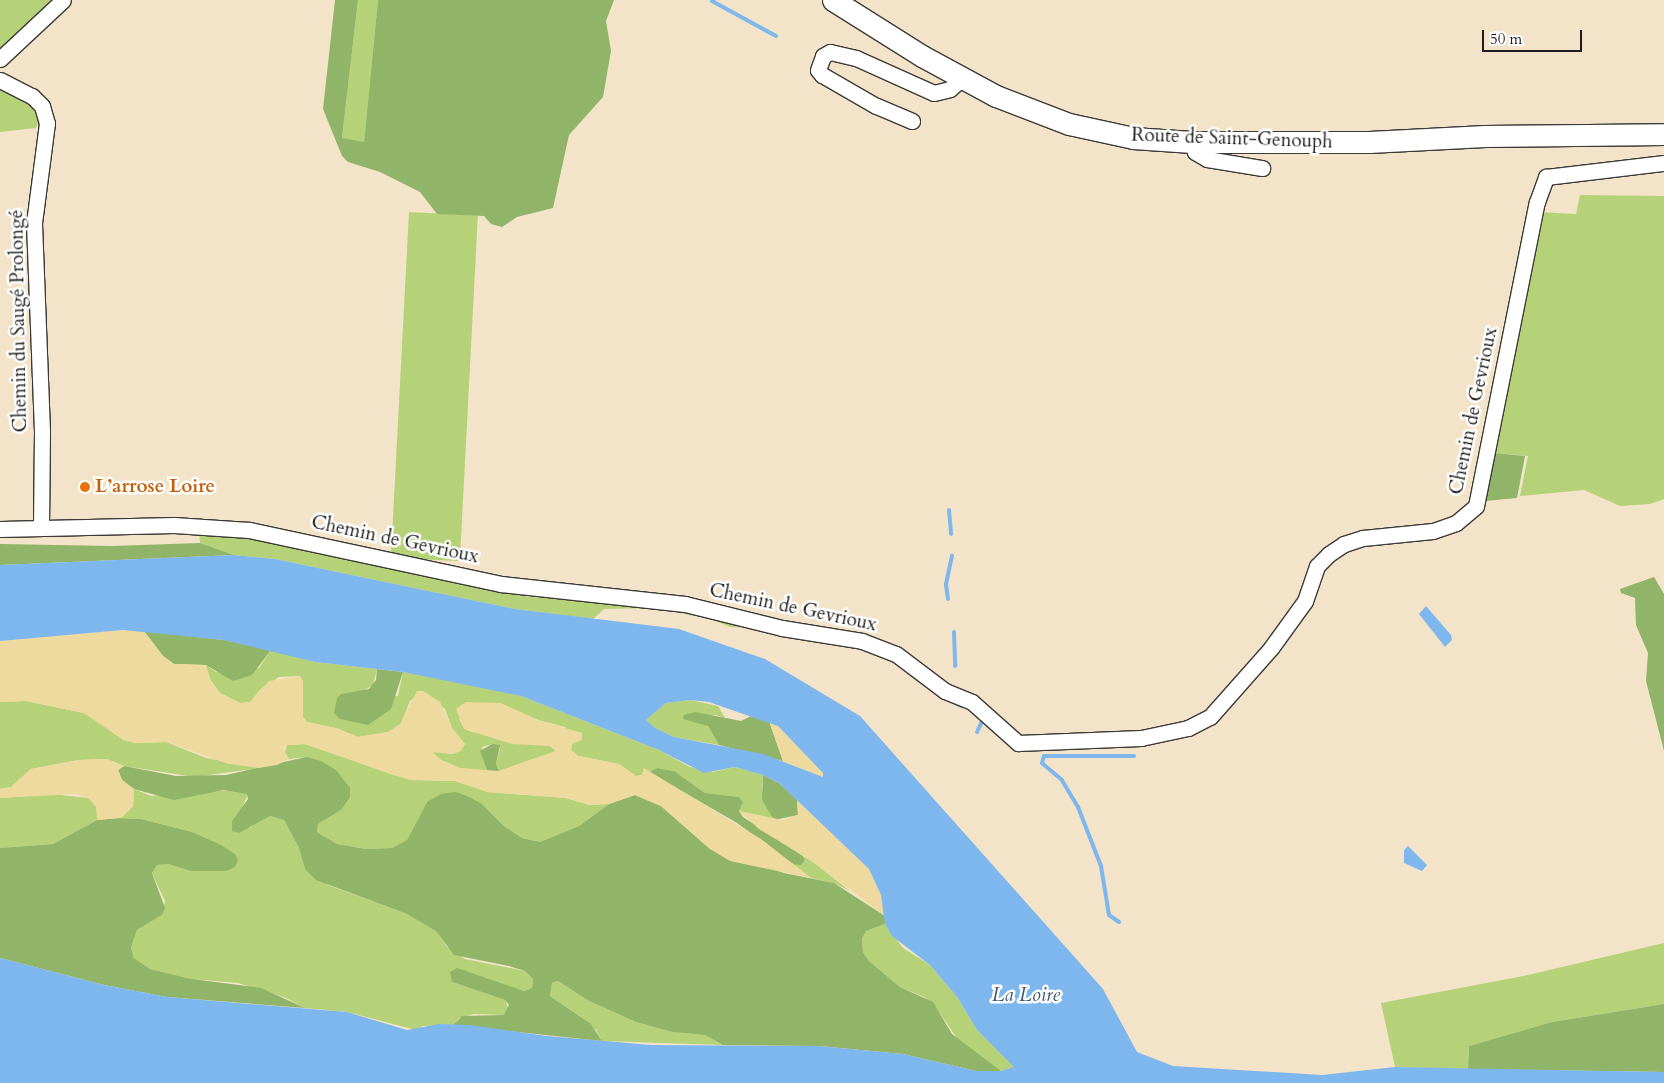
<!DOCTYPE html>
<html>
<head>
<meta charset="utf-8">
<style>
  body { margin:0 }
  #map { position:relative; width:1664px; height:1083px; overflow:hidden; background:#f3e4c9; font-family:Cardo,serif }
  div>[style] { position:absolute }
  [style*='--x'] { left:calc(var(--x)*1px); top:calc(var(--y)*1px); width:calc(var(--w)*1px); rotate:calc(var(--a)*1deg) }
  .green>* { inset:0; background:#b5d278; transform-origin:0 0 }
  .forest>* { inset:0; background:#90b468 }
  .sand>* { inset:0; background:#eeda9e }
  .water>* { inset:0; background:#7eb6ee }
  .stream>* { height:4px; margin:-2px; padding:0 2px; transform-origin:2px; border-radius:2px; background:#7eb6ee }
  .roads { filter:drop-shadow(1px 0 #3c3a36) drop-shadow(-1px 0 #3c3a36) drop-shadow(0 1px #3c3a36) drop-shadow(0 -1px #3c3a36) }
  .street>* { height:15px; margin:-7.5px; padding:0 7.5px; transform-origin:7.5px; border-radius:7.5px; background:#fff }
  .secondary>* { height:21px; margin:-10.5px; padding:0 10.5px; transform-origin:10.5px; border-radius:10.5px; background:#fff }
  .dots>* { width:14px; height:14px; translate:-50% -50%; box-sizing:border-box; border:2px solid #fff; border-radius:50% }
  span { translate:-50% -50%; white-space:nowrap; text-align:center; line-height:1.15; -webkit-text-stroke:5px #fff; paint-order:stroke }
  .street-label { font-size:19px; color:#1c1c1c }
  .food-label { font-size:19px; color:#c56008; font-weight:700 }
  .left { translate:0 -50%; text-align:left }
  .water-label { font-size:20px; color:#435a70; font-style:italic }
  .scale { position:absolute; left:1482px; top:30px; width:100px; height:22px; box-sizing:border-box; border:2px solid #1c1c1c; border-top:0; padding-left:6px; font-size:15px; line-height:18px; white-space:nowrap; color:#1c1c1c; -webkit-text-stroke:4px #fff; paint-order:stroke }
</style>
</head>
<body>
<div id="map">
  <div class="green">
    <i style="clip-path:polygon(0 0,57px 0,0 52px)"></i>
    <i style="clip-path:polygon(358px 0,378px 0,364px 143px,342px 138px)"></i>
    <i style="clip-path:polygon(0 84px,30px 99px,40px 118px,36px 128px,0 132px)"></i>
    <i style="clip-path:polygon(1580px 195px,1664px 196px,1664px 499px,1650px 504px,1620px 506px,1584px 490px,1520px 496px,1528px 456px,1494px 453px,1540px 212px,1576px 214px)"></i>
    <i style="left:409px;top:212px;width:69px;height:346px;rotate:3deg"></i>
    <i style="clip-path:polygon(199px 529px,230px 531px,529px 597px,662px 605px,759px 628px,730px 627px,711px 619px,653px 608px,604px 609px,593px 619px,515px 609px,275px 559px,234px 555px,200px 543px)"></i>
    <i style="clip-path:polygon(271px 650px,315px 662px,377px 669px,373px 685px,361px 692px,398px 696px,403px 672px,482px 686px,521px 696px,659px 750px,690px 767px,713px 772px,735px 767px,751px 771px,763px 775px,762px 790px,774px 820px,739px 811px,743px 802px,739px 797px,705px 793px,674px 771px,657px 768px,649px 772px,644px 769px,642px 775px,636px 776px,619px 764px,578px 756px,571px 750px,572px 744px,565px 727px,538px 720px,500px 703px,459px 719px,465px 729px,472px 732px,550px 746px,556px 751px,499px 771px,496px 764px,500px 748px,492px 744px,482px 747px,488px 772px,460px 768px,441px 760px,431px 751px,453px 754px,465px 744px,452px 728px,445px 709px,423px 691px,410px 701px,401px 724px,388px 732px,358px 737px,336px 728px,307px 722px,303px 717px,303px 682px,300px 676px,279px 677px,261px 689px,250px 702px,240px 703px,220px 693px,208px 677px,206px 665px,216px 672px,259px 668px)"></i>
    <i style="clip-path:polygon(690px 700px,718px 706px,725px 718px,715px 715px,690px 723px,696px 721px,708px 726px,719px 745px,674px 737px,655px 728px,646px 720px,666px 703px)"></i>
    <i style="clip-path:polygon(26px 701px,84px 713px,134px 743px,166px 742px,206px 758px,259px 768px,195px 777px,124px 766px,107px 759px,79px 760px,31px 769px,11px 787px,0 789px,0 702px)"></i>
    <i style="clip-path:polygon(305px 744px,411px 780px,455px 781px,488px 792px,566px 798px,590px 805px,609px 804px,579px 826px,540px 842px,522px 838px,504px 826px,482px 804px,427px 802px,407px 840px,392px 848px,366px 849px,337px 844px,317px 832px,318px 824px,341px 810px,306px 757px,289px 759px,284px 754px,287px 745px)"></i>
    <i style="clip-path:polygon(134px 789px,151px 796px,235px 790px,248px 794px,241px 810px,250px 828px,260px 819px,270px 816px,284px 820px,299px 848px,305px 869px,328px 885px,407px 914px,436px 930px,447px 947px,465px 959px,525px 971px,533px 979px,532px 988px,524px 991px,452px 982px,505px 1000px,509px 1010px,504px 1015px,474px 1014px,459px 1018px,453px 1025px,423px 1026px,416px 1030px,347px 1012px,305px 1008px,284px 997px,238px 983px,192px 979px,150px 969px,134px 958px,131px 948px,137px 930px,162px 915px,165px 901px,152px 873px,157px 865px,168px 864px,191px 871px,235px 854px,192px 832px,141px 819px,121px 818px,133px 806px)"></i>
    <i style="clip-path:polygon(51px 794px,88px 798px,97px 807px,97px 820px,53px 844px,0 848px,0 798px)"></i>
    <i style="clip-path:polygon(803px 856px,813px 862px,850px 891px,834px 883px,811px 878px,793px 864px,802px 864px,805px 861px)"></i>
    <i style="clip-path:polygon(885px 924px,903px 948px,930px 965px,957px 997px,977px 1030px,1015px 1067px,1001px 1071px,958px 1040px,940px 1013px,924px 997px,900px 987px,869px 961px,863px 952px,862px 939px,866px 931px)"></i>
    <i style="clip-path:polygon(1664px 943px,1664px 1004px,1552px 1022px,1469px 1046px,1468px 1069px,1395px 1067px,1381px 1003px,1528px 975px)"></i>
    <i style="clip-path:polygon(558px 981px,589px 1001px,636px 1022px,672px 1032px,705px 1035px,723px 1045px,602px 1041px,596px 1030px,581px 1017px,550px 996px,552px 983px)"></i>
  </div>
  <div class="forest">
    <i style="clip-path:polygon(335px 0,358px 0,342px 138px,364px 142px,378px 0,614px 0,606px 21px,611px 51px,603px 97px,569px 135px,553px 208px,517px 217px,502px 227px,491px 224px,484px 216px,437px 214px,420px 192px,380px 172px,348px 162px,342px 156px,323px 109px)"></i>
    <i style="clip-path:polygon(1494px 453px,1525px 456px,1517px 498px,1485px 501px)"></i>
    <i style="clip-path:polygon(200px 543px,234px 555px,0 565px,0 544px,112px 546px)"></i>
    <i style="clip-path:polygon(1654px 577px,1664px 594px,1664px 751px,1646px 681px,1648px 653px,1636px 625px,1635px 598px,1621px 593px,1620px 589px)"></i>
    <i style="clip-path:polygon(144px 631px,224px 640px,271px 650px,252px 675px,233px 681px,206px 665px,174px 664px,163px 656px)"></i>
    <i style="clip-path:polygon(377px 669px,403px 672px,391px 709px,368px 725px,340px 719px,334px 713px,337px 698px,341px 694px,369px 689px,376px 680px)"></i>
    <i style="clip-path:polygon(695px 712px,741px 721px,751px 716px,769px 721px,783px 761px,719px 745px,708px 726px,683px 719px,684px 715px)"></i>
    <i style="clip-path:polygon(492px 744px,500px 745px,496px 764px,499px 771px,488px 772px,480px 751px)"></i>
    <i style="clip-path:polygon(306px 757px,321px 761px,336px 770px,350px 788px,350px 797px,341px 810px,318px 824px,317px 832px,337px 844px,366px 849px,392px 848px,407px 840px,427px 802px,441px 794px,456px 792px,469px 797px,482px 804px,504px 826px,522px 838px,540px 842px,579px 826px,609px 804px,635px 795px,661px 806px,710px 849px,784px 873px,834px 883px,885px 916px,885px 924px,866px 931px,862px 939px,863px 952px,869px 961px,900px 987px,933px 1002px,952px 1034px,1001px 1071px,976px 1071px,903px 1054px,819px 1046px,723px 1045px,705px 1035px,672px 1032px,636px 1022px,589px 1001px,558px 981px,552px 983px,550px 996px,591px 1024px,602px 1041px,453px 1025px,462px 1016px,504px 1015px,509px 1005px,505px 1000px,452px 982px,450px 972px,457px 968px,524px 991px,532px 988px,533px 979px,525px 971px,509px 966px,454px 955px,436px 931px,407px 914px,316px 880px,305px 869px,299px 848px,284px 820px,270px 816px,239px 833px,232px 831px,232px 821px,248px 799px,247px 794px,224px 790px,174px 800px,134px 789px,122px 780px,118px 770px,124px 766px,176px 776px,226px 775px)"></i>
    <i style="clip-path:polygon(657px 768px,674px 771px,705px 793px,739px 797px,743px 802px,739px 811px,743px 817px,803px 856px,805px 861px,801px 865px,793px 864px,737px 823px,649px 772px)"></i>
    <i style="clip-path:polygon(763px 775px,779px 783px,797px 800px,798px 815px,774px 820px,762px 800px)"></i>
    <i style="clip-path:polygon(118px 818px,141px 819px,192px 832px,221px 845px,235px 854px,238px 860px,235px 867px,226px 871px,191px 871px,168px 864px,157px 865px,152px 873px,165px 908px,162px 915px,137px 930px,131px 948px,134px 958px,150px 969px,192px 979px,261px 988px,305px 1008px,167px 997px,104px 985px,0 958px,0 848px,53px 844px,97px 820px)"></i>
    <i style="clip-path:polygon(1664px 1004px,1664px 1072px,1468px 1069px,1469px 1046px,1552px 1022px)"></i>
  </div>
  <div class="sand">
    <i style="clip-path:polygon(123px 630px,144px 631px,163px 656px,174px 664px,206px 665px,212px 684px,220px 693px,240px 703px,250px 702px,269px 681px,300px 676px,303px 682px,303px 717px,307px 722px,336px 728px,358px 737px,388px 732px,400px 724px,417px 691px,423px 691px,440px 702px,452px 728px,465px 744px,461px 751px,453px 754px,432px 752px,441px 760px,460px 768px,499px 771px,556px 751px,550px 746px,512px 744px,464px 729px,456px 709px,466px 702px,500px 703px,538px 720px,582px 733px,582px 740px,572px 744px,571px 750px,578px 756px,619px 764px,636px 776px,642px 775px,644px 768px,761px 839px,811px 878px,730px 861px,710px 849px,661px 806px,635px 795px,609px 804px,590px 805px,566px 798px,488px 792px,455px 781px,411px 780px,393px 775px,305px 744px,287px 745px,283px 748px,289px 759px,277px 765px,259px 768px,229px 764px,166px 742px,134px 743px,123px 740px,84px 713px,26px 701px,0 702px,0 641px)"></i>
    <i style="clip-path:polygon(769px 721px,778px 726px,823px 773px,823px 777px,783px 761px)"></i>
    <i style="clip-path:polygon(107px 759px,124px 766px,118px 770px,122px 780px,134px 789px,133px 806px,121px 818px,97px 820px,96px 807px,88px 798px,76px 794px,0 798px,0 789px,11px 787px,31px 769px,79px 760px)"></i>
    <i style="clip-path:polygon(797px 800px,869px 869px,881px 895px,885px 916px,813px 862px,759px 829px,739px 811px,783px 820px,798px 815px)"></i>
  </div>
  <div class="water">
    <i style="clip-path:polygon(evenodd,234px 555px,275px 559px,515px 609px,679px 629px,765px 659px,860px 716px,1103px 989px,1137px 1052px,1173px 1066px,1322px 1075px,1395px 1067px,1664px 1072px,1664px 1083px,0 1083px,0 958px,104px 985px,167px 997px,347px 1012px,407px 1030px,439px 1024px,470px 1025px,547px 1036px,651px 1045px,819px 1046px,903px 1054px,976px 1071px,1001px 1071px,1014px 1067px,977px 1030px,957px 997px,930px 965px,892px 936px,885px 924px,881px 895px,869px 869px,779px 783px,763px 775px,735px 767px,704px 773px,659px 750px,521px 696px,403px 672px,315px 662px,224px 640px,123px 630px,0 641px,0 565px,234px 555px,690px 700px,709px 702px,778px 726px,823px 773px,823px 777px,763px 754px,674px 737px,655px 728px,646px 720px,666px 703px,690px 700px)"></i>
    <i style="clip-path:polygon(1426px 606px,1451px 635px,1452px 640px,1445px 647px,1419px 614px)"></i>
    <i style="clip-path:polygon(1408px 846px,1427px 865px,1422px 871px,1404px 863px,1404px 850px)"></i>
  </div>
  <div class="stream">
    <i style="--x:712;--y:1;--w:73;--a:28.7"></i>
    <i style="--x:949;--y:510;--w:24;--a:85"></i>
    <i style="--x:948;--y:599;--w:15;--a:-98"></i>
    <i style="--x:946;--y:584;--w:29;--a:-78"></i>
    <i style="--x:954;--y:632;--w:34;--a:88"></i>
    <i style="--x:953;--y:702;--w:9;--a:27"></i>
    <i style="--x:977;--y:732;--w:14;--a:-65"></i>
    <i style="--x:1119;--y:922;--w:12;--a:-145"></i>
    <i style="--x:1109;--y:915;--w:50;--a:-99.3"></i>
    <i style="--x:1101;--y:866;--w:63;--a:-111.3"></i>
    <i style="--x:1078;--y:807;--w:31;--a:-121"></i>
    <i style="--x:1062;--y:780;--w:26;--a:-140"></i>
    <i style="--x:1042;--y:763;--w:7;--a:-74"></i>
    <i style="--x:1044;--y:756;--w:90;--a:0"></i>
  </div>
  <div class="roads">
    <div class="street">
      <i style="--x:0;--y:59;--w:86;--a:-43.1"></i>
      <i style="--x:0;--y:80;--w:36;--a:27"></i>
      <i style="--x:32;--y:96;--w:14;--a:45"></i>
      <i style="--x:42;--y:106;--w:18;--a:74"></i>
      <i style="--x:47;--y:123;--w:101;--a:97.4"></i>
      <i style="--x:34;--y:223;--w:208;--a:87.8"></i>
      <i style="--x:42;--y:431;--w:97;--a:90.6"></i>
      <i style="--x:912;--y:121;--w:39;--a:-157"></i>
      <i style="--x:876;--y:106;--w:62;--a:-150.1"></i>
      <i style="--x:822;--y:75;--w:6;--a:-129"></i>
      <i style="--x:818;--y:70;--w:15;--a:-70"></i>
      <i style="--x:823;--y:56;--w:8;--a:-30"></i>
      <i style="--x:830;--y:52;--w:27;--a:13"></i>
      <i style="--x:856;--y:58;--w:85;--a:24.2"></i>
      <i style="--x:934;--y:93;--w:16;--a:-14"></i>
      <i style="--x:950;--y:89;--w:15;--a:-42"></i>
      <i style="--x:1192;--y:142;--w:10;--a:73"></i>
      <i style="--x:1195;--y:152;--w:14;--a:30"></i>
      <i style="--x:1207;--y:159;--w:56;--a:9.3"></i>
      <i style="--x:0;--y:529;--w:174;--a:-1.3"></i>
      <i style="--x:174;--y:525;--w:75;--a:3.8"></i>
      <i style="--x:249;--y:530;--w:258;--a:12.1"></i>
      <i style="--x:501;--y:584;--w:185;--a:6.2"></i>
      <i style="--x:685;--y:604;--w:100;--a:13.9"></i>
      <i style="--x:782;--y:628;--w:81;--a:9.2"></i>
      <i style="--x:862;--y:641;--w:36;--a:21"></i>
      <i style="--x:896;--y:654;--w:61;--a:37.1"></i>
      <i style="--x:945;--y:691;--w:29;--a:22"></i>
      <i style="--x:972;--y:702;--w:62;--a:41.7"></i>
      <i style="--x:1018;--y:743;--w:123;--a:-2.3"></i>
      <i style="--x:1141;--y:738;--w:48;--a:-12"></i>
      <i style="--x:1188;--y:728;--w:25;--a:-27"></i>
      <i style="--x:1210;--y:717;--w:92;--a:-48.5"></i>
      <i style="--x:1271;--y:648;--w:58;--a:-54.1"></i>
      <i style="--x:1305;--y:601;--w:37;--a:-71"></i>
      <i style="--x:1317;--y:566;--w:17;--a:-45"></i>
      <i style="--x:1329;--y:554;--w:18;--a:-34"></i>
      <i style="--x:1344;--y:544;--w:20;--a:-18"></i>
      <i style="--x:1363;--y:538;--w:70;--a:-5.7"></i>
      <i style="--x:1433;--y:531;--w:24;--a:-19"></i>
      <i style="--x:1456;--y:523;--w:26;--a:-40"></i>
      <i style="--x:1476;--y:506;--w:310;--a:-78.7"></i>
      <i style="--x:1537;--y:202;--w:27;--a:-70"></i>
      <i style="--x:1546;--y:177;--w:119;--a:-6.8"></i>
    </div>
    <div class="secondary">
      <i style="--x:833;--y:0;--w:105;--a:32.2"></i>
      <i style="--x:922;--y:56;--w:84;--a:28.4"></i>
      <i style="--x:996;--y:96;--w:78;--a:21"></i>
      <i style="--x:1069;--y:124;--w:66;--a:12.3"></i>
      <i style="--x:1133;--y:138;--w:59;--a:3.9"></i>
      <i style="--x:1192;--y:142;--w:177;--a:0"></i>
      <i style="--x:1369;--y:142;--w:116;--a:-3"></i>
      <i style="--x:1485;--y:136;--w:179;--a:-0.6"></i>
    </div>
  </div>
  <div class="dots">
    <i style="left:85px;top:487px;background:#e8710a"></i>
  </div>
  <div class="street-label">
    <span style="left:1232px;top:139px;rotate:2deg">Route de Saint-Genouph</span>
    <span style="left:19px;top:321px;rotate:-91deg">Chemin du Saugé Prolongé</span>
    <span style="left:1474px;top:411px;rotate:-78deg">Chemin de Gevrioux</span>
    <span style="left:395px;top:540px;rotate:12deg">Chemin de Gevrioux</span>
    <span style="left:793px;top:608px;rotate:12deg">Chemin de Gevrioux</span>
  </div>
  <div class="food-label">
    <span class="left" style="left:95px;top:487px">L’arrose Loire</span>
  </div>
  <div class="water-label">
    <span style="left:1026px;top:994px">La Loire</span>
  </div>
  <div class="scale">50 m</div>
</div>
</body>
</html>
